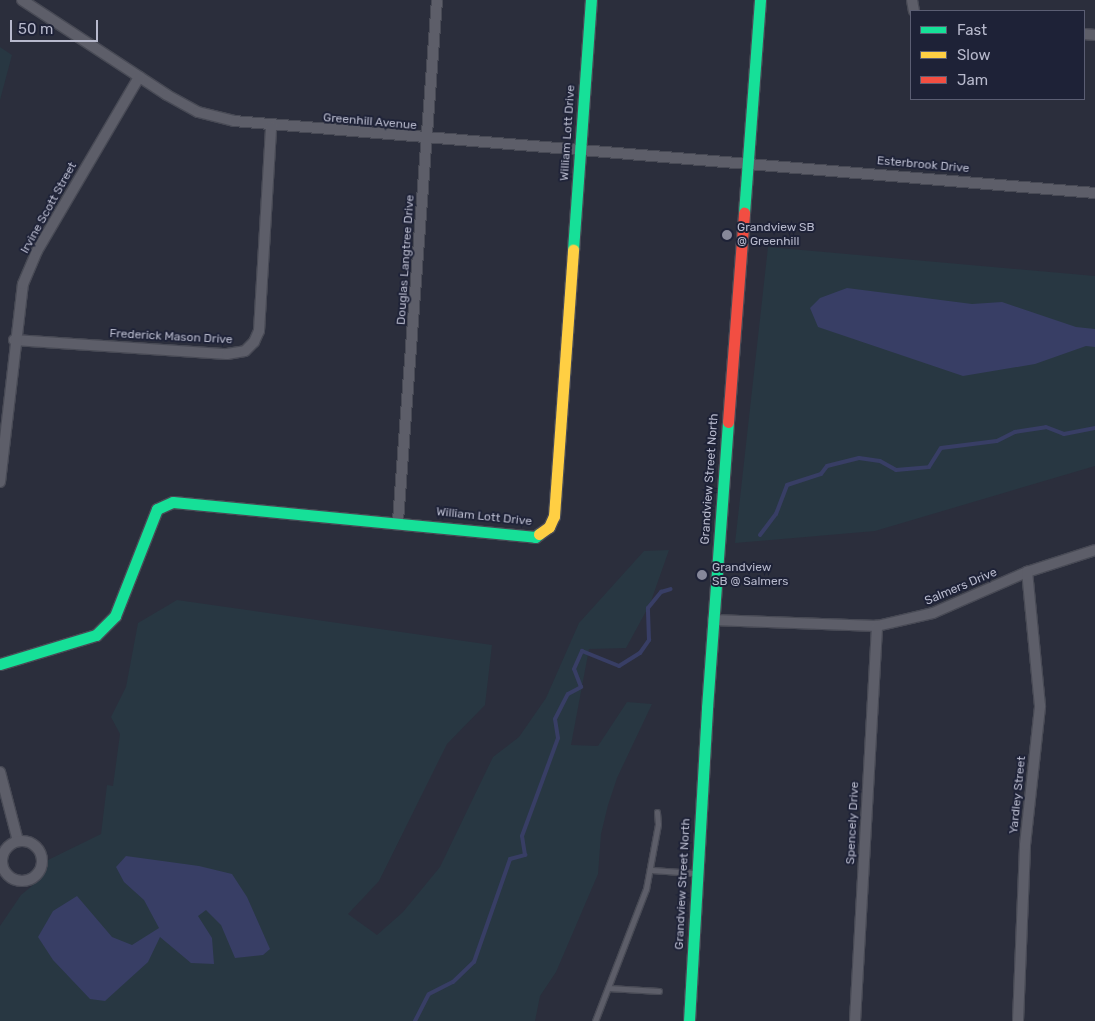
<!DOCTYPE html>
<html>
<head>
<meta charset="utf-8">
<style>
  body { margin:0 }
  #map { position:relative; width:1095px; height:1021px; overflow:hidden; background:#2b2e3c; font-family:Rubik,sans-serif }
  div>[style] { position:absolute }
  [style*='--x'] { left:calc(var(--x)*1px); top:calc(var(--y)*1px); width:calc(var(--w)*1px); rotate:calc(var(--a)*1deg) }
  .green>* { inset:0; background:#283742 }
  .water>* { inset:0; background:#383e65 }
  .stream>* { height:4px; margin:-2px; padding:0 2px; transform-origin:2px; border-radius:2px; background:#383e65 }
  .roads { filter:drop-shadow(1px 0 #484a55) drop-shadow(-1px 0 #484a55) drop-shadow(0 1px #484a55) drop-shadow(0 -1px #484a55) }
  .lane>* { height:5px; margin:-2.5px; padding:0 2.5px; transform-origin:2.5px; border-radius:2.5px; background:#5d5e69 }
  .street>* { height:10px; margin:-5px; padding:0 5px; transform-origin:5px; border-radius:5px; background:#5d5e69 }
  .street>.ring { margin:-5px; padding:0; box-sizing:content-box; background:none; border:10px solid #5d5e69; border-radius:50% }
  .fast>* { height:11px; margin:-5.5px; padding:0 5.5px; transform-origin:5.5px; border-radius:5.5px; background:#16e098 }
  .slow>* { height:11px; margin:-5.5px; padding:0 5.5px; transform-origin:5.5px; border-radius:5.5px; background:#ffcf43 }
  .jam>* { height:11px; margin:-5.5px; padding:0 5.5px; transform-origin:5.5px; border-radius:5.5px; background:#f24e42 }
  .dots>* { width:14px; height:14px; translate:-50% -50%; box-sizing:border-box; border:2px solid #1e2237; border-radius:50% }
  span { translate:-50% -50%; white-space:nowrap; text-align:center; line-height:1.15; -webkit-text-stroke:4px #1e2237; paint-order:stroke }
  .street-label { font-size:12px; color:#b7b9cc }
  .poi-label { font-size:12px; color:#b7b9cc }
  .left { translate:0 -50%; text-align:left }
  .legend { position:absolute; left:910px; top:10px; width:175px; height:90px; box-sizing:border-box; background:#1e2237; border:1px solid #5b5e73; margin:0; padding:6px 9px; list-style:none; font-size:15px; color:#b7b9cc }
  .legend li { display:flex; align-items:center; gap:10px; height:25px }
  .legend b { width:25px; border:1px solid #5b5e73 }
  .scale { position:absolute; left:10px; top:20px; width:88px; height:22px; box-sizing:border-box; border:2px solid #b7b9cc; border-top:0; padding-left:6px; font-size:15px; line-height:18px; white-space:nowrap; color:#b7b9cc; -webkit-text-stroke:4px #1e2237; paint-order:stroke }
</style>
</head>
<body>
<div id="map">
  <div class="green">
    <i style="clip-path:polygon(0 47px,12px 55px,0 100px)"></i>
    <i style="clip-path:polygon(768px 247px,1095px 276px,1095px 466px,875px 531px,735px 543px)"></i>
    <i style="clip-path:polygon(669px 550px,650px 604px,626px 648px,589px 649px,571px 745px,598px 746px,627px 702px,652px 704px,617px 778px,608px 805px,601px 834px,598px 874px,556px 972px,540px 996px,535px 1021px,0 1021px,0 926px,21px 895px,38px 881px,48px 860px,101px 834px,107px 785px,113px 786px,120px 734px,111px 717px,126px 687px,138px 623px,177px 600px,492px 645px,485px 705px,447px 744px,379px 881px,348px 914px,377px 935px,403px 912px,440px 867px,493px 757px,519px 737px,546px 698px,579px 623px,644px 551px)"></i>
  </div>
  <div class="water">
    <i style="clip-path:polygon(847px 288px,972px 304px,1002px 302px,1076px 327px,1095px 329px,1095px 347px,1086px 346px,1035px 364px,963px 376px,818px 327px,810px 308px,820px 298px)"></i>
    <i style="clip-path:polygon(126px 856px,199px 866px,232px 874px,247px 897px,270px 949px,263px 955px,235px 958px,221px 925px,206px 910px,198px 916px,212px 938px,214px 964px,191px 963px,160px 937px,148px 962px,105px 1001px,90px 999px,53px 960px,38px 937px,53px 911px,77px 896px,112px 937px,132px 945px,159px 928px,144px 900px,124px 882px,116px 867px)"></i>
  </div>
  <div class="stream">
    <i style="--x:760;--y:535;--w:26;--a:-53"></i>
    <i style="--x:776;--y:514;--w:31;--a:-69"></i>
    <i style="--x:787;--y:485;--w:36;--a:-18"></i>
    <i style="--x:821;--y:474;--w:10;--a:-53"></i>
    <i style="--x:827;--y:466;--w:33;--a:-14"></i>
    <i style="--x:859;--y:458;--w:21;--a:8"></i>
    <i style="--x:880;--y:461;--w:18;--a:29"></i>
    <i style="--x:896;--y:470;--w:33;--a:-5"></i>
    <i style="--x:929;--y:467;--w:22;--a:-58"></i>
    <i style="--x:941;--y:448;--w:56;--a:-7.1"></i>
    <i style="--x:997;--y:441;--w:20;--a:-27"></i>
    <i style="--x:1015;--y:432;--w:31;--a:-9"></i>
    <i style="--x:1046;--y:427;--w:19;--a:21"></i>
    <i style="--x:1064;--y:434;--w:32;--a:-11"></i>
    <i style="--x:415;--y:1021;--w:30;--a:-63"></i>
    <i style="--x:429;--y:994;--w:27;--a:-27"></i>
    <i style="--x:453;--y:982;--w:29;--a:-44"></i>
    <i style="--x:474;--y:962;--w:109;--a:-70.7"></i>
    <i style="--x:510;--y:859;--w:16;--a:-15"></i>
    <i style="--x:525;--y:855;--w:19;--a:-99"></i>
    <i style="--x:522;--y:836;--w:104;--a:-69.8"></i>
    <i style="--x:558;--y:738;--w:19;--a:-99"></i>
    <i style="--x:555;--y:719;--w:28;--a:-63"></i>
    <i style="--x:568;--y:694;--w:15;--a:-28"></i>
    <i style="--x:581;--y:687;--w:19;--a:-111"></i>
    <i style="--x:574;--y:669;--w:20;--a:-66"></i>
    <i style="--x:582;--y:651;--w:40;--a:22"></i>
    <i style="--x:619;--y:666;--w:25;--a:-32"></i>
    <i style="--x:640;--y:653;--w:16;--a:-55"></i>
    <i style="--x:649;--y:640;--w:32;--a:-92"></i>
    <i style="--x:648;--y:608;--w:21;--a:-51"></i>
    <i style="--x:661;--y:592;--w:10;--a:-17"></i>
  </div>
  <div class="roads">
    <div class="lane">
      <i style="--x:651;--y:870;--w:44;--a:3.9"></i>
      <i style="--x:608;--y:988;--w:51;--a:3.4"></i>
      <i style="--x:595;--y:1021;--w:142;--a:-68.9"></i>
      <i style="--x:646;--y:889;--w:66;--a:-79.5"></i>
      <i style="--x:658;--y:824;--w:12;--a:-95"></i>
    </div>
    <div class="street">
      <i style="--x:22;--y:0;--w:173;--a:33.2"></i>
      <i style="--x:167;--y:95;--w:35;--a:29"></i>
      <i style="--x:198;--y:112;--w:37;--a:14"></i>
      <i style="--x:234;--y:121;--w:864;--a:4.78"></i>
      <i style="--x:912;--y:0;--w:11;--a:80"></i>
      <i style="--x:1084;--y:34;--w:11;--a:5"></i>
      <i style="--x:14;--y:340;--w:213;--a:3.8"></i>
      <i style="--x:227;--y:354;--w:18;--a:-9"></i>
      <i style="--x:245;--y:351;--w:13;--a:-45"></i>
      <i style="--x:254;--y:342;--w:12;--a:-66"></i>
      <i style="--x:259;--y:331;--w:205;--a:-86.6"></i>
      <i style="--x:0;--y:482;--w:199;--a:-83.4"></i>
      <i style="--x:23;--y:284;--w:36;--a:-67"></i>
      <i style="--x:37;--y:251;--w:202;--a:-59.6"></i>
      <i style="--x:398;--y:521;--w:522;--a:-85.72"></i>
      <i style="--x:713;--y:620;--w:164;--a:2.1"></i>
      <i style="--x:877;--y:626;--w:57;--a:-13.1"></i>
      <i style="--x:933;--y:613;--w:103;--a:-23.6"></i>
      <i style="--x:1027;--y:572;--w:71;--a:-17.9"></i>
      <i style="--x:0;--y:772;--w:71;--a:75.4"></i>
      <i class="ring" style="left:2px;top:841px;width:30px;height:30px"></i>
      <i style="--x:855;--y:1021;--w:396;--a:-86.8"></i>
      <i style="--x:1018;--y:1021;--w:176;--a:-87.7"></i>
      <i style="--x:1025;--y:845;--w:140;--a:-83.8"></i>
      <i style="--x:1040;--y:706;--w:135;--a:-95.5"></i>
    </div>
    <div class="fast">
      <i style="--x:744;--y:213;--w:214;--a:-85.7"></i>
      <i style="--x:573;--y:250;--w:251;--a:-85.9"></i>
      <i style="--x:0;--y:664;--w:100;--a:-16.8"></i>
      <i style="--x:96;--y:635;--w:27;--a:-45"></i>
      <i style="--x:115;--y:616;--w:115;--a:-68.6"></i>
      <i style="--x:157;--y:509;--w:17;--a:-24"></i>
      <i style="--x:173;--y:502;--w:364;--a:5.5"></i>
      <i style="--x:535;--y:537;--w:5;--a:-37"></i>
      <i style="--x:689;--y:1021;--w:314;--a:-86.7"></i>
      <i style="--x:707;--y:708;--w:287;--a:-85.8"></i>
    </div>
    <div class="slow">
      <i style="--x:539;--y:534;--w:12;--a:-35"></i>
      <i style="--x:549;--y:527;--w:12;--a:-66"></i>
      <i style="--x:554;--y:516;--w:267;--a:-85.9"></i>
    </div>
    <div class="jam">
      <i style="--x:728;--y:422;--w:210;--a:-85.6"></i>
    </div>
  </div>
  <div class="dots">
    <i style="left:727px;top:235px;background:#86889a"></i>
    <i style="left:702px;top:575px;background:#86889a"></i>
  </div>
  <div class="street-label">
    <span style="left:370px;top:122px;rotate:5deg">Greenhill Avenue</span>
    <span style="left:568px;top:133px;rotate:-86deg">William Lott Drive</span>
    <span style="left:923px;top:165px;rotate:5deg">Esterbrook Drive</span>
    <span style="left:49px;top:208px;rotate:-61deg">Irvine Scott Street</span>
    <span style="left:406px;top:260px;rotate:-86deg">Douglas Langtree Drive</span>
    <span style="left:171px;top:337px;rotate:3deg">Frederick Mason Drive</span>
    <span style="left:710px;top:479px;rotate:-86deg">Grandview Street North</span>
    <span style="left:484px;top:517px;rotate:6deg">William Lott Drive</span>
    <span style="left:961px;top:587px;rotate:-23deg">Salmers Drive</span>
    <span style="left:1018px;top:795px;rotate:-84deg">Yardley Street</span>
    <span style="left:853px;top:823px;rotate:-87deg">Spencely Drive</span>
    <span style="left:683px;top:884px;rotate:-87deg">Grandview Street North</span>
  </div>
  <div class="poi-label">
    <span class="left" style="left:737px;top:235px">Grandview SB<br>@ Greenhill</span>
    <span class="left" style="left:712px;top:575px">Grandview<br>SB @ Salmers</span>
  </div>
  <ul class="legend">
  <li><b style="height:6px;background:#16e098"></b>Fast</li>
  <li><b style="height:6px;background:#ffcf43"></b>Slow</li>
  <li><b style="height:6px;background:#f24e42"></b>Jam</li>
  </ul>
  <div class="scale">50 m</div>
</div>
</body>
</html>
